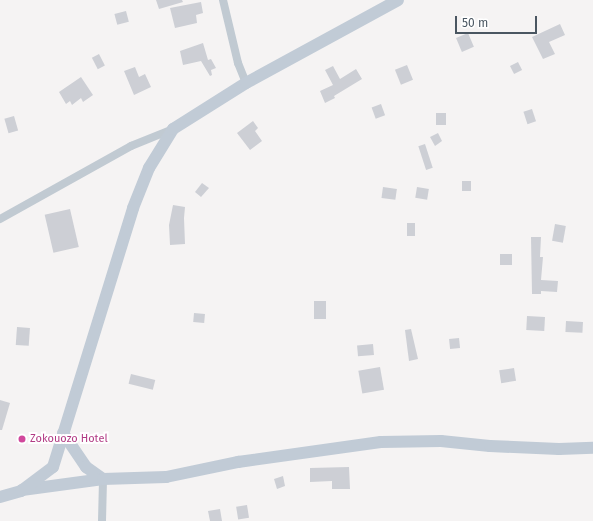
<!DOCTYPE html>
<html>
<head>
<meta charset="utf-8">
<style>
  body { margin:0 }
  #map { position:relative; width:593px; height:521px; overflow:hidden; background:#f5f3f3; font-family:"Fira Sans",sans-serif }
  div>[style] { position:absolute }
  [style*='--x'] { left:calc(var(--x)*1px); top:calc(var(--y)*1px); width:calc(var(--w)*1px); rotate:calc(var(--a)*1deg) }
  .building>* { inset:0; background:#cdcfd5; transform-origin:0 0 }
  .street>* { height:8px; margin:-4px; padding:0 4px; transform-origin:4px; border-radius:4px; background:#c1cad2 }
  .secondary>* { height:12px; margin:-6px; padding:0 6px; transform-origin:6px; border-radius:6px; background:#c1cbd6 }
  .dots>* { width:11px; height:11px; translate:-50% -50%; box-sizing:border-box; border:2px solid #fff; border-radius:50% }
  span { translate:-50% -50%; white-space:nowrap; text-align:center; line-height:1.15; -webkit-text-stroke:4px #fff; paint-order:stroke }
  .hotel-label { font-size:11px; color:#b23c85 }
  .left { translate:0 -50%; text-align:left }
  .scale { position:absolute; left:455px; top:16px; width:82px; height:18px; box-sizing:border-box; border:2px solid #4a5661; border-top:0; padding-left:5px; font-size:12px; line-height:14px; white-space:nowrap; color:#4a5661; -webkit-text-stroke:3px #fff; paint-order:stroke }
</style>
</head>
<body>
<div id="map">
  <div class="building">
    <i style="clip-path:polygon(156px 0,182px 0,183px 2px,159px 9px)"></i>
    <i style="clip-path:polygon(201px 2px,203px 13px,196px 15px,197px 23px,175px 28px,170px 8px)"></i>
    <i style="left:126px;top:11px;width:11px;height:12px;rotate:75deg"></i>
    <i style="clip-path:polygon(560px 24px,565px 35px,549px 42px,555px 54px,543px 59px,532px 37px)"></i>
    <i style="left:468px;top:33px;width:15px;height:13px;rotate:67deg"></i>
    <i style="clip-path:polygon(203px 43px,208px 60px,211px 59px,216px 68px,211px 70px,212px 75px,210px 76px,201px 61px,183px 65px,180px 51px)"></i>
    <i style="left:99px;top:54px;width:13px;height:8px;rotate:63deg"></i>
    <i style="left:518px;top:62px;width:9px;height:9px;rotate:63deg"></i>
    <i style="left:407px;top:65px;width:16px;height:13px;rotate:68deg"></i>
    <i style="clip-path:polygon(333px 66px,340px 79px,356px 69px,362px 79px,334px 96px,335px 98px,325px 103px,320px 91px,333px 85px,325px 70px)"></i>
    <i style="clip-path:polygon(135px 67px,139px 77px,145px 74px,151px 87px,134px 95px,124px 71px)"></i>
    <i style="clip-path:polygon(81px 77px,93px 95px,83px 102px,81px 98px,72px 105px,70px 101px,66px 104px,59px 92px)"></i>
    <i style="left:381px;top:104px;width:12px;height:10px;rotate:70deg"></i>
    <i style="left:532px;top:109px;width:13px;height:9px;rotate:72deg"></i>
    <i style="left:436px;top:113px;width:10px;height:12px"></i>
    <i style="left:14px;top:116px;width:15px;height:10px;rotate:74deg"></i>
    <i style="clip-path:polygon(253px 121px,258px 128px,255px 131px,262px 141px,250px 150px,237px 133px)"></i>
    <i style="clip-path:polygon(438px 133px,442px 141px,435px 146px,430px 137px)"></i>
    <i style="left:425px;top:144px;width:25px;height:7px;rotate:72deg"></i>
    <i style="left:462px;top:181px;width:9px;height:10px"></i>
    <i style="clip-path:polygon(202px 183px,209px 188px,201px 197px,195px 192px)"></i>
    <i style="left:383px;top:187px;width:14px;height:11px;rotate:8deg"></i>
    <i style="left:417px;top:187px;width:12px;height:11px;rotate:9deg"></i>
    <i style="clip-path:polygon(173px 205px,185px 207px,184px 218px,185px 244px,170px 245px,169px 225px)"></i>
    <i style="left:70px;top:209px;width:39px;height:26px;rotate:77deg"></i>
    <i style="left:407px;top:223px;width:8px;height:13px"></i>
    <i style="left:555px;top:224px;width:11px;height:17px;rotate:10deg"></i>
    <i style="clip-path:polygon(531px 237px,541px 237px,540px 257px,543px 257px,541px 280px,558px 281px,557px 292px,541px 291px,541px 294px,532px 294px)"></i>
    <i style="left:500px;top:254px;width:12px;height:11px"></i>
    <i style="left:314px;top:301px;width:12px;height:18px"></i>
    <i style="left:194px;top:313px;width:11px;height:9px;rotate:5deg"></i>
    <i style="left:527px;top:316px;width:18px;height:14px;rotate:3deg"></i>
    <i style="left:566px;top:321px;width:17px;height:11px;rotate:3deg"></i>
    <i style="left:17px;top:327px;width:13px;height:18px;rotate:4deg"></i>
    <i style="clip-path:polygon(411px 329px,418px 359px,409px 361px,405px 330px)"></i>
    <i style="left:459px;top:338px;width:10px;height:10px;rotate:84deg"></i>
    <i style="left:373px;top:344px;width:11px;height:16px;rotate:85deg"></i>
    <i style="left:380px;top:367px;width:23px;height:22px;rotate:80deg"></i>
    <i style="left:514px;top:368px;width:13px;height:15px;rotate:81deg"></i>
    <i style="left:131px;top:374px;width:25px;height:10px;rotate:14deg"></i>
    <i style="clip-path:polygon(0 400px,10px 403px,2px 430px,0 430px)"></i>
    <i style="clip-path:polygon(349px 467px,350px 489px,332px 489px,332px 481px,310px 482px,310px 468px)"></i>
    <i style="clip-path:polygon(283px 476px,285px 486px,277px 489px,274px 479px)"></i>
    <i style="left:247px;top:505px;width:13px;height:11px;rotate:81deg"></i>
    <i style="clip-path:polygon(220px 509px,222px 521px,210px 521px,208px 511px)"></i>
  </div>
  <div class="street">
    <i style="--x:223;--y:0;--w:65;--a:76.6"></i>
    <i style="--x:238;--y:63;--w:22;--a:68"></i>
    <i style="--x:0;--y:219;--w:150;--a:-29.1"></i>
    <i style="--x:131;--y:146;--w:45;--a:-22"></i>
    <i style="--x:102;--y:521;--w:42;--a:-88.6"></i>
  </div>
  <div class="secondary">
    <i style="--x:63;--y:433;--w:41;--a:55.9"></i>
    <i style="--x:86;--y:467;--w:21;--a:35"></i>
    <i style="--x:22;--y:490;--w:82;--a:-7.7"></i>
    <i style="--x:103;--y:479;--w:63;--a:-1.8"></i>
    <i style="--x:166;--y:477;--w:74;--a:-11.8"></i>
    <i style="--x:238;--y:462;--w:144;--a:-8"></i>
    <i style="--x:381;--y:442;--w:60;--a:-1"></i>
    <i style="--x:441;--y:441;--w:49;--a:5.8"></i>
    <i style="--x:490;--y:446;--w:69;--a:2.5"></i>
    <i style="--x:559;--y:449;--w:34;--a:-2"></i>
    <i style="--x:0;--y:497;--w:22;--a:-16"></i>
    <i style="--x:21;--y:491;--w:40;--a:-37"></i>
    <i style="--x:53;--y:467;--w:271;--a:-72.8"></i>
    <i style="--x:133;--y:208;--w:43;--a:-68.2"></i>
    <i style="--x:149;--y:168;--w:46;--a:-58.4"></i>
    <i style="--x:173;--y:129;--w:86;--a:-32.2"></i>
    <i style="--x:246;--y:83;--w:173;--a:-28.6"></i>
  </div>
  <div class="dots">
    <i style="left:22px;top:439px;background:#d1479c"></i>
  </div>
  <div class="hotel-label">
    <span class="left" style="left:30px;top:439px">Zokouozo Hotel</span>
  </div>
  <div class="scale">50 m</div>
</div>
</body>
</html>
